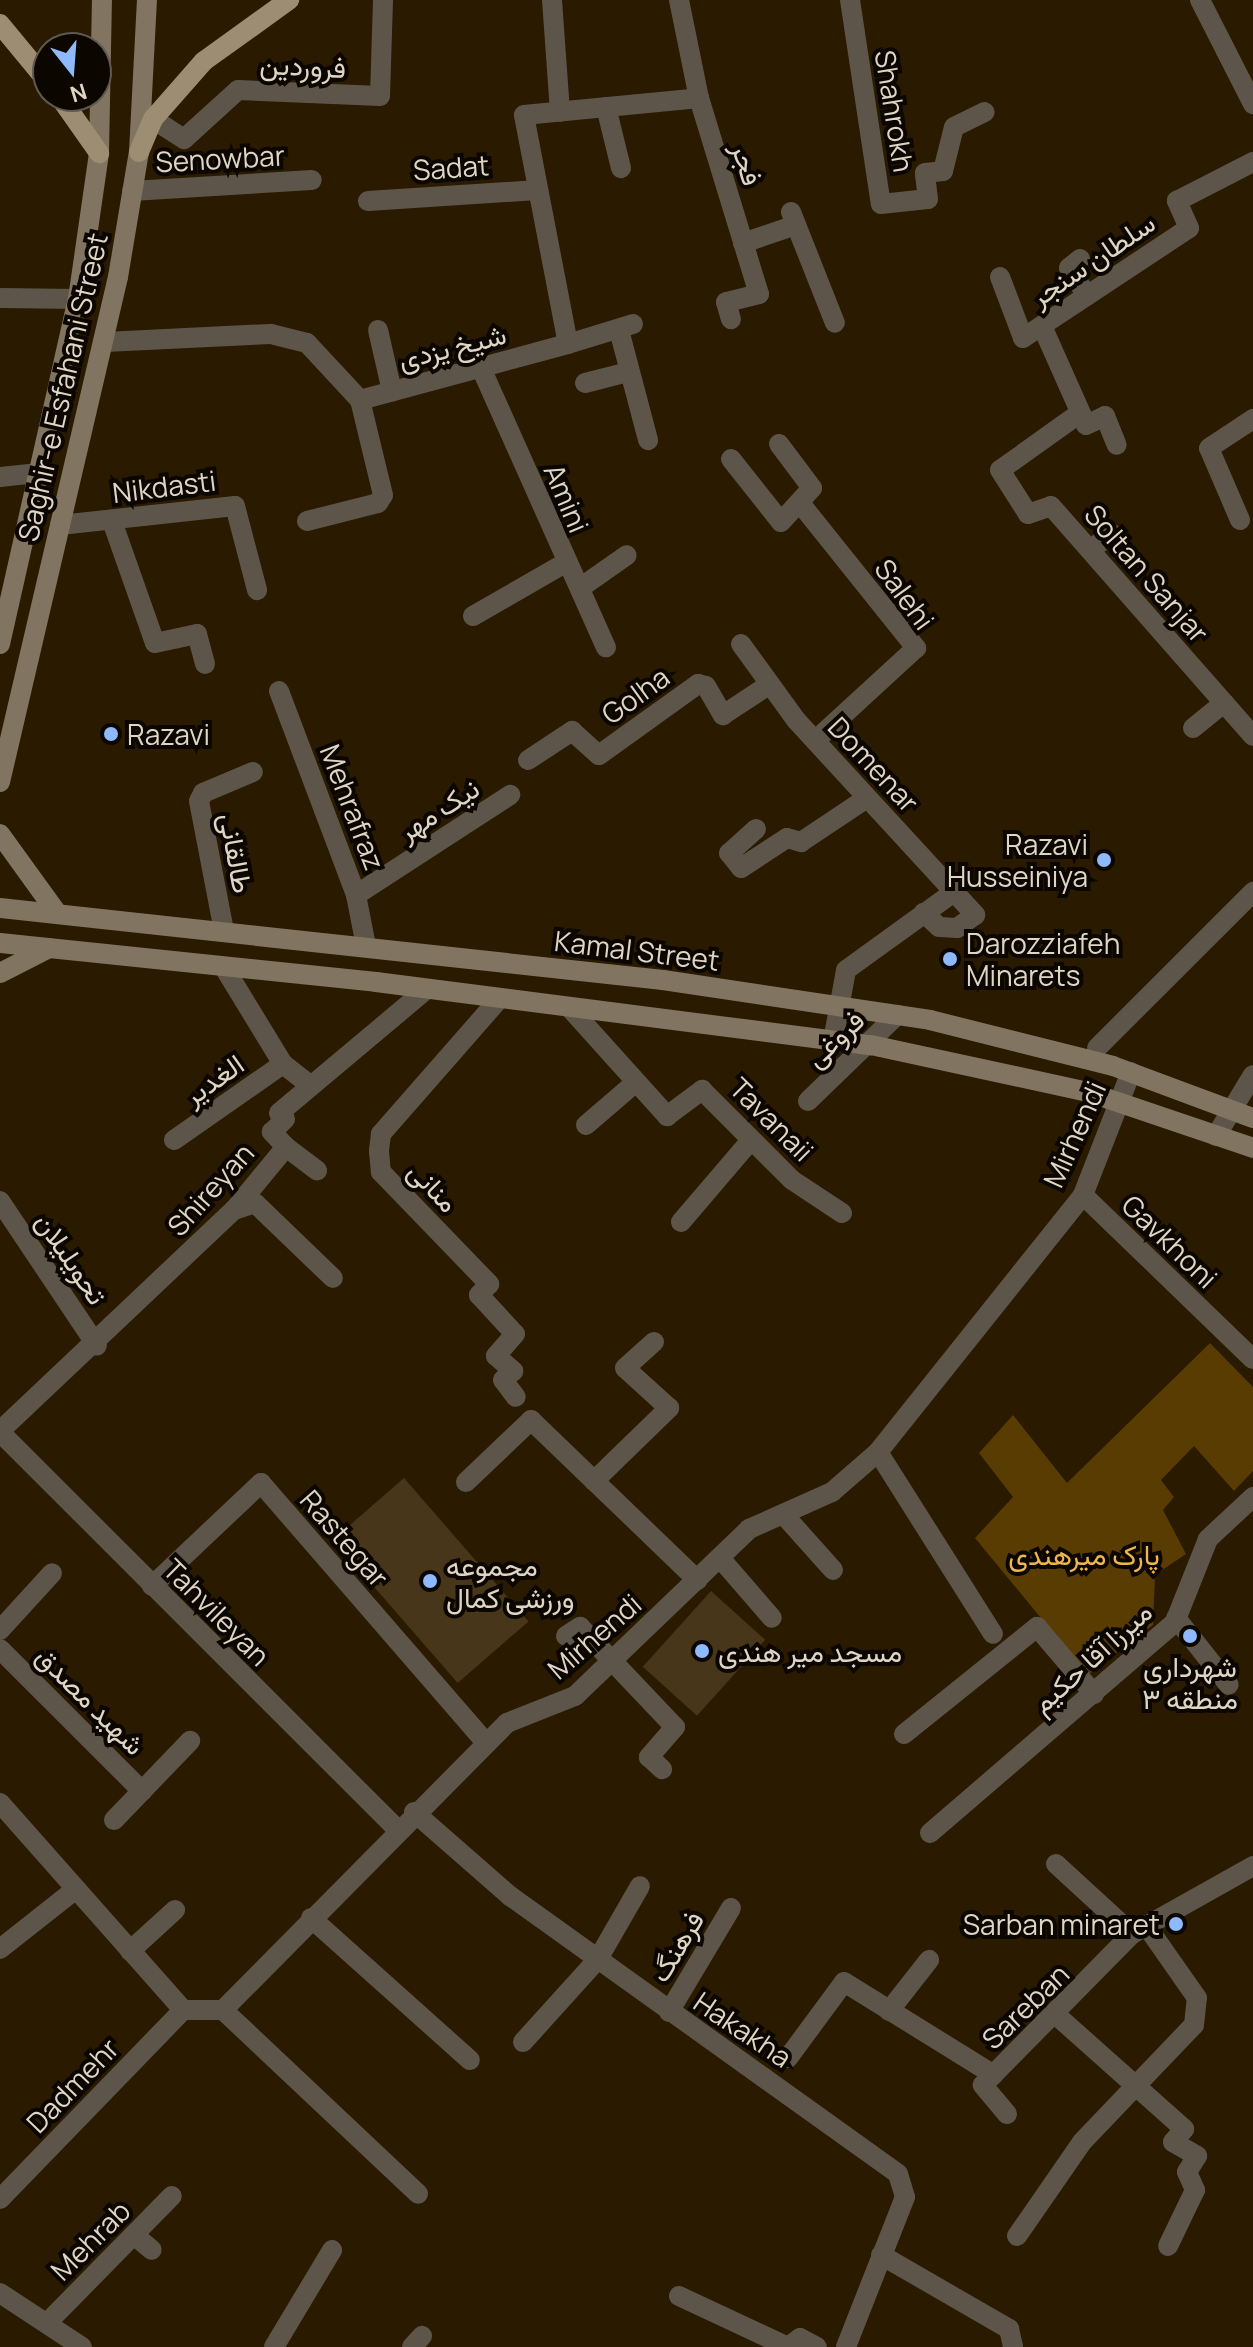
<!DOCTYPE html>
<html>
<head>
<meta charset="utf-8">
<style>
  body { margin:0 }
  #map { position:relative; width:1253px; height:2347px; overflow:hidden; background:#291a00; font-family:Manrope,Vazirmatn,sans-serif }
  div>[style] { position:absolute }
  [style*='--x'] { left:calc(var(--x)*1px); top:calc(var(--y)*1px); width:calc(var(--w)*1px); rotate:calc(var(--a)*1deg) }
  .green>* { inset:0; background:#583c01 }
  .building>* { inset:0; background:#47361a; transform-origin:0 0 }
  .minor>* { height:20px; margin:-10px; padding:0 10px; transform-origin:10px; border-radius:10px; background:#5d5549 }
  .tertiary>* { height:20px; margin:-10px; padding:0 10px; transform-origin:10px; border-radius:10px; background:#5d5549 }
  .secondary>* { height:20px; margin:-10px; padding:0 10px; transform-origin:10px; border-radius:10px; background:#817561 }
  .primary>* { height:20px; margin:-10px; padding:0 10px; transform-origin:10px; border-radius:10px; background:#9d8d73 }
  .dots>* { width:22px; height:22px; translate:-50% -50%; box-sizing:border-box; border:4px solid #0c0600; border-radius:50% }
  span { translate:-50% -50%; white-space:nowrap; text-align:center; line-height:1.15; -webkit-text-stroke:8px #0c0600; paint-order:stroke }
  .street-label { font-size:28px; color:#dfd5c5 }
  .poi-label { font-size:28px; color:#dfd5c5 }
  .left { translate:0 -50%; text-align:left }
  .right { translate:-100% -50%; text-align:right }
  .park-label { font-size:28px; color:#f0b64b }
  .north { position:absolute; left:32px; top:32px; width:80px; height:80px; box-sizing:border-box; background:#0c0600; border:2px solid #60594f; border-radius:50%; rotate:163deg; font-size:22px; font-weight:700; line-height:32px; text-align:center; color:#dfd5c5 }
  .north::after { content:''; display:block; margin:auto; width:28px; height:36px; background:#8eb9fd; clip-path:polygon(50% 0,100% 100%,50% 72%,0 100%) }
</style>
</head>
<body>
<div id="map">
  <div class="green">
    <i style="clip-path:polygon(1210px 1343px,1253px 1387px,1253px 1471px,1234px 1491px,1194px 1446px,1161px 1480px,1174px 1497px,1163px 1510px,1186px 1554px,1155px 1575px,1153px 1625px,1088px 1675px,975px 1538px,1013px 1497px,979px 1453px,1013px 1415px,1067px 1483px)"></i>
  </div>
  <div class="building">
    <i style="left:404px;top:1478px;width:190px;height:94px;rotate:49deg"></i>
    <i style="left:711px;top:1591px;width:73px;height:102px;rotate:42deg"></i>
  </div>
  <div class="minor">
    <i style="--x:552;--y:0;--w:112;--a:85.9"></i>
    <i style="--x:679;--y:0;--w:100;--a:78.5"></i>
    <i style="--x:699;--y:98;--w:205;--a:73"></i>
    <i style="--x:759;--y:294;--w:34;--a:166"></i>
    <i style="--x:726;--y:302;--w:18;--a:74"></i>
    <i style="--x:850;--y:0;--w:206;--a:81.4"></i>
    <i style="--x:881;--y:204;--w:47;--a:-6.1"></i>
    <i style="--x:928;--y:199;--w:26;--a:-97"></i>
    <i style="--x:925;--y:173;--w:18;--a:-6"></i>
    <i style="--x:943;--y:171;--w:45;--a:-76"></i>
    <i style="--x:954;--y:127;--w:34;--a:-26"></i>
    <i style="--x:1200;--y:0;--w:117;--a:63"></i>
    <i style="--x:606;--y:107;--w:63;--a:76.2"></i>
    <i style="--x:153;--y:119;--w:37;--a:33"></i>
    <i style="--x:184;--y:139;--w:73;--a:-42.2"></i>
    <i style="--x:238;--y:90;--w:142;--a:2.4"></i>
    <i style="--x:380;--y:96;--w:96;--a:-88.2"></i>
    <i style="--x:132;--y:191;--w:180;--a:-3.5"></i>
    <i style="--x:368;--y:201;--w:170;--a:-3.7"></i>
    <i style="--x:791;--y:212;--w:119;--a:68.4"></i>
    <i style="--x:743;--y:243;--w:56;--a:-18.8"></i>
    <i style="--x:1080;--y:259;--w:14;--a:141"></i>
    <i style="--x:1069;--y:268;--w:33;--a:57"></i>
    <i style="--x:1000;--y:277;--w:65;--a:69.3"></i>
    <i style="--x:1023;--y:338;--w:199;--a:-33.5"></i>
    <i style="--x:1189;--y:228;--w:30;--a:-114"></i>
    <i style="--x:1177;--y:201;--w:85;--a:-27.2"></i>
    <i style="--x:0;--y:298;--w:78;--a:0.7"></i>
    <i style="--x:1042;--y:326;--w:108;--a:66"></i>
    <i style="--x:1086;--y:425;--w:21;--a:-25"></i>
    <i style="--x:1105;--y:416;--w:31;--a:68"></i>
    <i style="--x:378;--y:330;--w:63;--a:77.1"></i>
    <i style="--x:619;--y:330;--w:114;--a:75.2"></i>
    <i style="--x:105;--y:342;--w:166;--a:-2.8"></i>
    <i style="--x:271;--y:334;--w:37;--a:14"></i>
    <i style="--x:307;--y:343;--w:78;--a:47.1"></i>
    <i style="--x:360;--y:400;--w:215;--a:-15.1"></i>
    <i style="--x:568;--y:344;--w:233;--a:-100.9"></i>
    <i style="--x:524;--y:115;--w:176;--a:-5.5"></i>
    <i style="--x:568;--y:344;--w:68;--a:-17.1"></i>
    <i style="--x:481;--y:368;--w:306;--a:65.9"></i>
    <i style="--x:585;--y:383;--w:44;--a:-14.3"></i>
    <i style="--x:1080;--y:413;--w:98;--a:144.5"></i>
    <i style="--x:1000;--y:470;--w:52;--a:57.5"></i>
    <i style="--x:1028;--y:514;--w:24;--a:-19"></i>
    <i style="--x:1051;--y:506;--w:306;--a:48.7"></i>
    <i style="--x:731;--y:459;--w:80;--a:51.6"></i>
    <i style="--x:781;--y:522;--w:46;--a:-47.6"></i>
    <i style="--x:812;--y:488;--w:55;--a:-126.9"></i>
    <i style="--x:800;--y:503;--w:186;--a:51.3"></i>
    <i style="--x:916;--y:648;--w:137;--a:137.4"></i>
    <i style="--x:1240;--y:520;--w:78;--a:-113.3"></i>
    <i style="--x:1209;--y:448;--w:53;--a:-33.4"></i>
    <i style="--x:112;--y:521;--w:129;--a:70.6"></i>
    <i style="--x:155;--y:643;--w:43;--a:-12.1"></i>
    <i style="--x:197;--y:634;--w:31;--a:75"></i>
    <i style="--x:307;--y:521;--w:73;--a:-14.2"></i>
    <i style="--x:378;--y:503;--w:9;--a:-58"></i>
    <i style="--x:383;--y:495;--w:98;--a:-103.6"></i>
    <i style="--x:60;--y:525;--w:176;--a:-6.2"></i>
    <i style="--x:235;--y:506;--w:87;--a:75.3"></i>
    <i style="--x:1090;--y:549;--w:27;--a:-33"></i>
    <i style="--x:580;--y:588;--w:57;--a:-35.1"></i>
    <i style="--x:473;--y:616;--w:106;--a:-29.9"></i>
    <i style="--x:741;--y:644;--w:94;--a:54.1"></i>
    <i style="--x:796;--y:720;--w:265;--a:47.4"></i>
    <i style="--x:975;--y:915;--w:22;--a:144"></i>
    <i style="--x:957;--y:928;--w:18;--a:-177"></i>
    <i style="--x:939;--y:927;--w:21;--a:-137"></i>
    <i style="--x:279;--y:691;--w:218;--a:69.3"></i>
    <i style="--x:356;--y:895;--w:52;--a:78.9"></i>
    <i style="--x:1193;--y:728;--w:40;--a:-39"></i>
    <i style="--x:528;--y:760;--w:53;--a:-33.4"></i>
    <i style="--x:572;--y:731;--w:36;--a:42"></i>
    <i style="--x:599;--y:755;--w:122;--a:-35.6"></i>
    <i style="--x:698;--y:684;--w:8;--a:14"></i>
    <i style="--x:706;--y:686;--w:34;--a:60"></i>
    <i style="--x:723;--y:715;--w:56;--a:-33.4"></i>
    <i style="--x:756;--y:829;--w:36;--a:138"></i>
    <i style="--x:729;--y:853;--w:19;--a:51"></i>
    <i style="--x:741;--y:868;--w:55;--a:-33.1"></i>
    <i style="--x:787;--y:838;--w:15;--a:16"></i>
    <i style="--x:801;--y:842;--w:79;--a:-33.7"></i>
    <i style="--x:356;--y:895;--w:184;--a:-33"></i>
    <i style="--x:224;--y:931;--w:132;--a:-100.9"></i>
    <i style="--x:199;--y:801;--w:9;--a:-63"></i>
    <i style="--x:203;--y:793;--w:54;--a:-22.8"></i>
    <i style="--x:225;--y:969;--w:111;--a:58.6"></i>
    <i style="--x:283;--y:1064;--w:34;--a:38"></i>
    <i style="--x:500;--y:998;--w:181;--a:131.2"></i>
    <i style="--x:381;--y:1134;--w:17;--a:97"></i>
    <i style="--x:379;--y:1151;--w:21;--a:85"></i>
    <i style="--x:381;--y:1172;--w:156;--a:46"></i>
    <i style="--x:489;--y:1284;--w:15;--a:132"></i>
    <i style="--x:479;--y:1295;--w:53;--a:47.3"></i>
    <i style="--x:515;--y:1334;--w:29;--a:131"></i>
    <i style="--x:496;--y:1356;--w:23;--a:41"></i>
    <i style="--x:513;--y:1371;--w:13;--a:138"></i>
    <i style="--x:503;--y:1380;--w:21;--a:53"></i>
    <i style="--x:569;--y:1007;--w:147;--a:48"></i>
    <i style="--x:667;--y:1116;--w:44;--a:-36.6"></i>
    <i style="--x:702;--y:1090;--w:127;--a:45"></i>
    <i style="--x:792;--y:1180;--w:60;--a:33.4"></i>
    <i style="--x:833;--y:1041;--w:72;--a:-79.6"></i>
    <i style="--x:846;--y:970;--w:133;--a:-35.8"></i>
    <i style="--x:1097;--y:1048;--w:221;--a:-45"></i>
    <i style="--x:808;--y:1101;--w:124;--a:-44"></i>
    <i style="--x:586;--y:1125;--w:66;--a:-40.7"></i>
    <i style="--x:1216;--y:1136;--w:71;--a:-58.8"></i>
    <i style="--x:174;--y:1140;--w:133;--a:-34.9"></i>
    <i style="--x:286;--y:1147;--w:39;--a:37"></i>
    <i style="--x:1083;--y:1195;--w:236;--a:44"></i>
    <i style="--x:0;--y:1201;--w:174;--a:56.2"></i>
    <i style="--x:234;--y:1210;--w:22;--a:-18"></i>
    <i style="--x:255;--y:1203;--w:108;--a:43.9"></i>
    <i style="--x:681;--y:1222;--w:108;--a:-49.5"></i>
    <i style="--x:0;--y:1431;--w:322;--a:-43.4"></i>
    <i style="--x:234;--y:1210;--w:82;--a:-50.5"></i>
    <i style="--x:286;--y:1147;--w:21;--a:-133"></i>
    <i style="--x:272;--y:1132;--w:18;--a:-45"></i>
    <i style="--x:285;--y:1119;--w:8;--a:-135"></i>
    <i style="--x:279;--y:1113;--w:193;--a:-40"></i>
    <i style="--x:0;--y:1432;--w:561;--a:45"></i>
    <i style="--x:878;--y:1452;--w:215;--a:57.7"></i>
    <i style="--x:594;--y:1481;--w:105;--a:-44.2"></i>
    <i style="--x:669;--y:1408;--w:59;--a:-137.7"></i>
    <i style="--x:625;--y:1368;--w:39;--a:-42"></i>
    <i style="--x:466;--y:1482;--w:90;--a:-43.6"></i>
    <i style="--x:531;--y:1420;--w:231;--a:43.9"></i>
    <i style="--x:783;--y:1514;--w:75;--a:48.2"></i>
    <i style="--x:720;--y:1558;--w:79;--a:49.1"></i>
    <i style="--x:152;--y:1586;--w:150;--a:-43.4"></i>
    <i style="--x:261;--y:1483;--w:342;--a:49.1"></i>
    <i style="--x:1176;--y:1618;--w:85;--a:51.7"></i>
    <i style="--x:0;--y:1630;--w:77;--a:-47.6"></i>
    <i style="--x:566;--y:1636;--w:17;--a:-33"></i>
    <i style="--x:580;--y:1627;--w:138;--a:46.5"></i>
    <i style="--x:675;--y:1727;--w:40;--a:131"></i>
    <i style="--x:649;--y:1757;--w:18;--a:43"></i>
    <i style="--x:0;--y:1649;--w:201;--a:45"></i>
    <i style="--x:904;--y:1734;--w:171;--a:-38.8"></i>
    <i style="--x:1037;--y:1627;--w:88;--a:49.6"></i>
    <i style="--x:0;--y:1803;--w:276;--a:48.5"></i>
    <i style="--x:183;--y:2010;--w:40;--a:0"></i>
    <i style="--x:223;--y:2010;--w:404;--a:-45.3"></i>
    <i style="--x:507;--y:1723;--w:73;--a:-21.7"></i>
    <i style="--x:575;--y:1696;--w:241;--a:-43.8"></i>
    <i style="--x:749;--y:1529;--w:91;--a:-24"></i>
    <i style="--x:832;--y:1492;--w:61;--a:-41"></i>
    <i style="--x:878;--y:1452;--w:329;--a:-51.4"></i>
    <i style="--x:1083;--y:1195;--w:132;--a:-68.7"></i>
    <i style="--x:414;--y:1812;--w:128;--a:41.2"></i>
    <i style="--x:510;--y:1896;--w:477;--a:35.6"></i>
    <i style="--x:898;--y:2174;--w:24;--a:73"></i>
    <i style="--x:905;--y:2197;--w:161;--a:111.5"></i>
    <i style="--x:114;--y:1820;--w:110;--a:-46.1"></i>
    <i style="--x:930;--y:1833;--w:323;--a:-40.7"></i>
    <i style="--x:1175;--y:1622;--w:89;--a:-68.3"></i>
    <i style="--x:1208;--y:1539;--w:62;--a:-43"></i>
    <i style="--x:1056;--y:1864;--w:103;--a:42.6"></i>
    <i style="--x:311;--y:1918;--w:213;--a:41.8"></i>
    <i style="--x:0;--y:1949;--w:97;--a:-38.3"></i>
    <i style="--x:130;--y:1951;--w:61;--a:-42.3"></i>
    <i style="--x:223;--y:2010;--w:268;--a:43.3"></i>
    <i style="--x:889;--y:2011;--w:65;--a:-51.9"></i>
    <i style="--x:669;--y:2012;--w:121;--a:-59.2"></i>
    <i style="--x:1055;--y:2014;--w:173;--a:41.7"></i>
    <i style="--x:1184;--y:2129;--w:17;--a:130"></i>
    <i style="--x:1173;--y:2142;--w:28;--a:30"></i>
    <i style="--x:1197;--y:2156;--w:19;--a:122"></i>
    <i style="--x:1187;--y:2172;--w:20;--a:66"></i>
    <i style="--x:1195;--y:2190;--w:62;--a:115.7"></i>
    <i style="--x:523;--y:2042;--w:112;--a:-47.9"></i>
    <i style="--x:598;--y:1959;--w:84;--a:-60.1"></i>
    <i style="--x:788;--y:2058;--w:94;--a:-53.6"></i>
    <i style="--x:844;--y:1982;--w:176;--a:31.8"></i>
    <i style="--x:1007;--y:2114;--w:38;--a:-130"></i>
    <i style="--x:983;--y:2085;--w:212;--a:-45.4"></i>
    <i style="--x:1132;--y:1934;--w:139;--a:-29.3"></i>
    <i style="--x:0;--y:2199;--w:263;--a:-45.9"></i>
    <i style="--x:134;--y:2235;--w:23;--a:40"></i>
    <i style="--x:1017;--y:2236;--w:114;--a:-55.3"></i>
    <i style="--x:1082;--y:2142;--w:162;--a:-46.3"></i>
    <i style="--x:1194;--y:2025;--w:27;--a:-84"></i>
    <i style="--x:1197;--y:1998;--w:85;--a:-125"></i>
    <i style="--x:881;--y:2255;--w:148;--a:30"></i>
    <i style="--x:1009;--y:2329;--w:18;--a:77"></i>
    <i style="--x:0;--y:2293;--w:98;--a:33.4"></i>
    <i style="--x:679;--y:2296;--w:120;--a:25.1"></i>
    <i style="--x:47;--y:2323;--w:178;--a:-45.5"></i>
    <i style="--x:274;--y:2347;--w:113;--a:-59.1"></i>
    <i style="--x:412;--y:2347;--w:15;--a:-48"></i>
    <i style="--x:788;--y:2347;--w:15;--a:-37"></i>
    <i style="--x:800;--y:2338;--w:19;--a:28"></i>
  </div>
  <div class="tertiary">
    <i style="--x:0;--y:477;--w:39;--a:-6"></i>
  </div>
  <div class="secondary">
    <i style="--x:0;--y:644;--w:354;--a:-77.3"></i>
    <i style="--x:78;--y:299;--w:148;--a:-81.8"></i>
    <i style="--x:99;--y:153;--w:153;--a:-88.9"></i>
    <i style="--x:0;--y:782;--w:519;--a:-76.85"></i>
    <i style="--x:118;--y:277;--w:127;--a:-80.5"></i>
    <i style="--x:139;--y:152;--w:152;--a:-87"></i>
    <i style="--x:0;--y:834;--w:97;--a:54.2"></i>
    <i style="--x:0;--y:908;--w:667;--a:6.2"></i>
    <i style="--x:663;--y:980;--w:270;--a:8.5"></i>
    <i style="--x:930;--y:1020;--w:189;--a:14.1"></i>
    <i style="--x:1113;--y:1066;--w:149;--a:20.4"></i>
    <i style="--x:0;--y:943;--w:378;--a:5.9"></i>
    <i style="--x:376;--y:982;--w:499;--a:7.3"></i>
    <i style="--x:871;--y:1045;--w:222;--a:12.2"></i>
    <i style="--x:1088;--y:1092;--w:174;--a:18.7"></i>
    <i style="--x:0;--y:973;--w:55;--a:-27"></i>
  </div>
  <div class="primary">
    <i style="--x:0;--y:24;--w:75;--a:50.4"></i>
    <i style="--x:59;--y:96;--w:70;--a:54.9"></i>
    <i style="--x:139;--y:152;--w:36;--a:-67"></i>
    <i style="--x:153;--y:119;--w:77;--a:-48.7"></i>
    <i style="--x:204;--y:61;--w:105;--a:-35.7"></i>
  </div>
  <div class="dots">
    <i style="left:111px;top:734px;background:#8eb9fd"></i>
    <i style="left:1104px;top:860px;background:#8eb9fd"></i>
    <i style="left:950px;top:959px;background:#8eb9fd"></i>
    <i style="left:430px;top:1581px;background:#8eb9fd"></i>
    <i style="left:1190px;top:1636px;background:#8eb9fd"></i>
    <i style="left:702px;top:1651px;background:#8eb9fd"></i>
    <i style="left:1176px;top:1924px;background:#8eb9fd"></i>
  </div>
  <div class="street-label">
    <span style="left:303px;top:65px;rotate:3deg">فروردین</span>
    <span style="left:895px;top:111px;rotate:81deg">Shahrokh</span>
    <span style="left:220px;top:158px;rotate:-3deg">Senowbar</span>
    <span style="left:748px;top:164px;rotate:73deg">فجر</span>
    <span style="left:451px;top:167px;rotate:-4deg">Sadat</span>
    <span style="left:1092px;top:259px;rotate:-34deg">سلطان سنجر</span>
    <span style="left:452px;top:346px;rotate:-14deg">شیخ یزدی</span>
    <span style="left:62px;top:387px;rotate:-77deg">Saghir-e Esfahani Street</span>
    <span style="left:164px;top:486px;rotate:-7deg">Nikdasti</span>
    <span style="left:567px;top:498px;rotate:67deg">Amini</span>
    <span style="left:1147px;top:573px;rotate:49deg">Soltan Sanjar</span>
    <span style="left:905px;top:594px;rotate:54deg">Salehi</span>
    <span style="left:635px;top:695px;rotate:-36deg">Golha</span>
    <span style="left:874px;top:764px;rotate:47deg">Domenar</span>
    <span style="left:353px;top:807px;rotate:69deg">Mehrafraz</span>
    <span style="left:438px;top:809px;rotate:-33deg">نیک مهر</span>
    <span style="left:237px;top:853px;rotate:80deg">طالقانی</span>
    <span style="left:637px;top:950px;rotate:7deg">Kamal Street</span>
    <span style="left:834px;top:1038px;rotate:-43deg">فروغی</span>
    <span style="left:213px;top:1079px;rotate:-35deg">الغدیر</span>
    <span style="left:772px;top:1119px;rotate:45deg">Tavanaii</span>
    <span style="left:1074px;top:1134px;rotate:-66deg">Mirhendi</span>
    <span style="left:434px;top:1186px;rotate:46deg">منانی</span>
    <span style="left:210px;top:1189px;rotate:-48deg">Shireyan</span>
    <span style="left:1170px;top:1241px;rotate:44deg">Gavkhoni</span>
    <span style="left:72px;top:1258px;rotate:56deg">تحویلیلان</span>
    <span style="left:345px;top:1538px;rotate:49deg">Rastegar</span>
    <span style="left:217px;top:1612px;rotate:45deg">Tahvileyan</span>
    <span style="left:594px;top:1636px;rotate:-41deg">Mirhendi</span>
    <span style="left:1091px;top:1657px;rotate:-42deg">میرزا آقا حکیم</span>
    <span style="left:91px;top:1700px;rotate:45deg">شهید مصدق</span>
    <span style="left:676px;top:1946px;rotate:-59deg">فرهنگ</span>
    <span style="left:1025px;top:2006px;rotate:-44deg">Sareban</span>
    <span style="left:743px;top:2029px;rotate:34deg">Hakakha</span>
    <span style="left:72px;top:2085px;rotate:-46deg">Dadmehr</span>
    <span style="left:90px;top:2240px;rotate:-45deg">Mehrab</span>
  </div>
  <div class="poi-label">
    <span class="left" style="left:127px;top:734px">Razavi</span>
    <span class="right" style="left:1088px;top:860px">Razavi<br>Husseiniya</span>
    <span class="left" style="left:966px;top:959px">Darozziafeh<br>Minarets</span>
    <span class="left" style="left:446px;top:1581px">مجموعه<br>ورزشی کمال</span>
    <span class="left" style="left:718px;top:1651px">مسجد میر هندی</span>
    <span style="left:1190px;top:1682px">شهرداری<br>منطقه ۳</span>
    <span class="right" style="left:1160px;top:1924px">Sarban minaret</span>
  </div>
  <div class="park-label">
    <span style="left:1084px;top:1554px">پارک میرهندی</span>
  </div>
  <div class="north">N</div>
</div>
</body>
</html>
